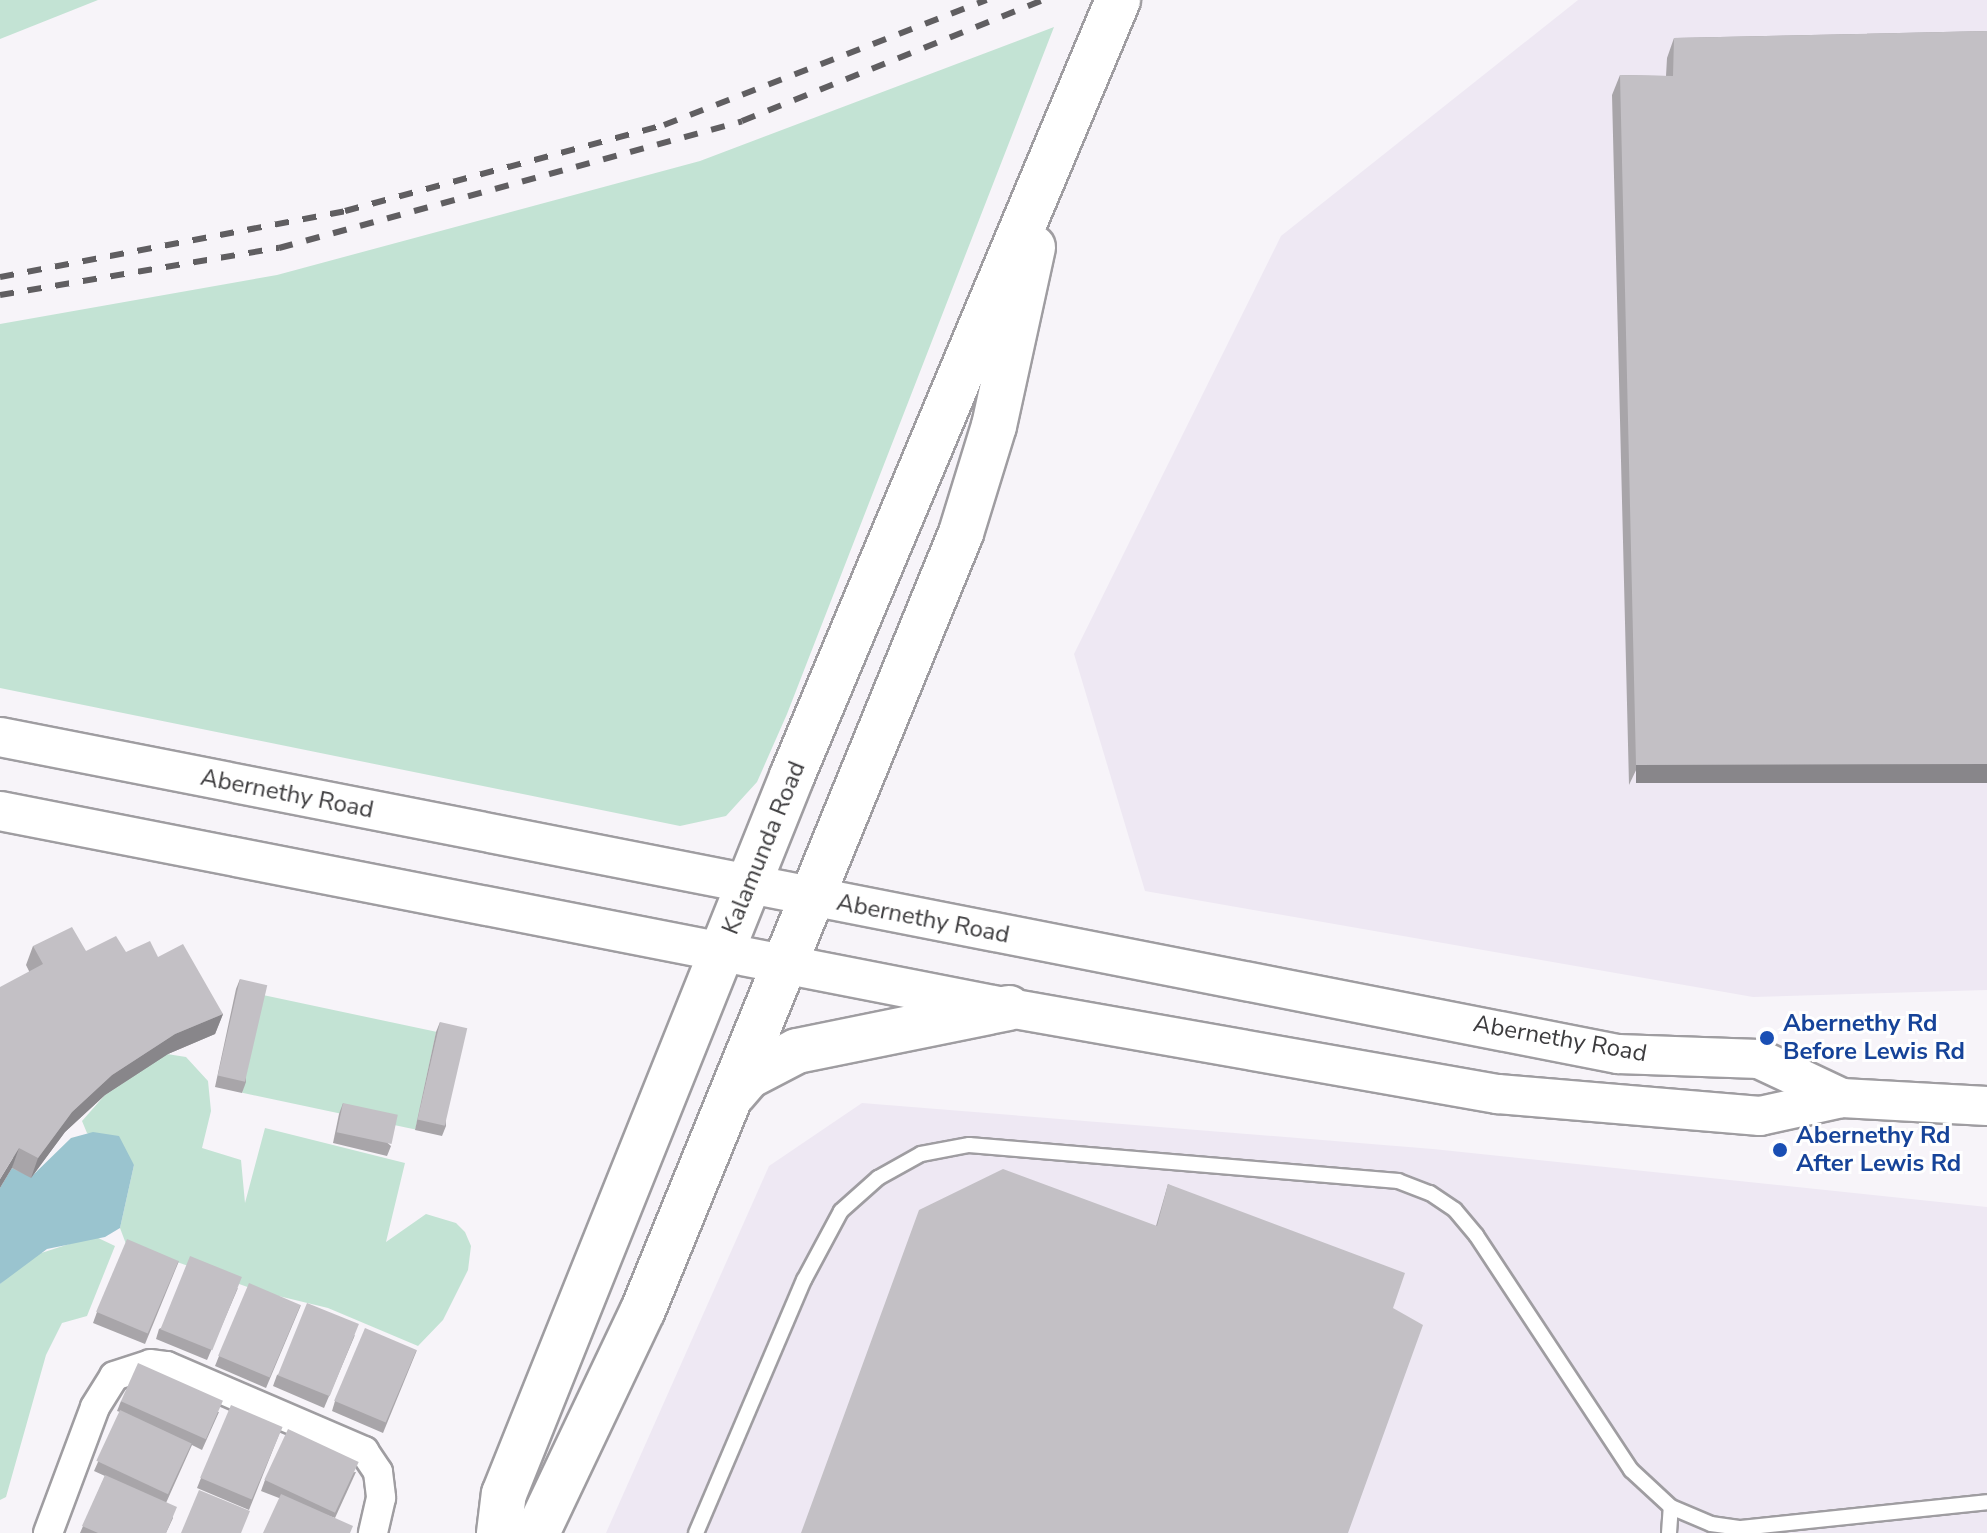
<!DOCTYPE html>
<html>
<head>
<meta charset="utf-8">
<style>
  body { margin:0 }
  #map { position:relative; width:1987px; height:1533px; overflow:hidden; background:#f7f4f9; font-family:"Nunito Sans",sans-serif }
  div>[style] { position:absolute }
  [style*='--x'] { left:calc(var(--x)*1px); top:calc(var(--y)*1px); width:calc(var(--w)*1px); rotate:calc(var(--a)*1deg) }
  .built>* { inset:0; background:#eee8f3 }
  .green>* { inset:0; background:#c3e3d4; transform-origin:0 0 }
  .water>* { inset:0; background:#9ac4cf }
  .roads { filter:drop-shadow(2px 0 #9f9da1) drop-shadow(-2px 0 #9f9da1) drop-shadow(0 2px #9f9da1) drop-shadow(0 -2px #9f9da1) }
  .service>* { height:14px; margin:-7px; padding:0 7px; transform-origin:7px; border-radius:7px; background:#fff }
  .minor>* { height:28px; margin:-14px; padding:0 14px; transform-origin:14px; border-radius:14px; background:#fff }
  .secondary>* { height:38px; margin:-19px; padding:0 19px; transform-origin:19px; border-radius:19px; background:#fff }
  .primary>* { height:44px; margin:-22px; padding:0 22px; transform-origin:22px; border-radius:22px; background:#fff }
  .rail>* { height:6px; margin-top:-3px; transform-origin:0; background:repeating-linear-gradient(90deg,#605e61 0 14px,transparent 0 28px) }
  .wall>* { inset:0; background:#a8a5a9 }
  .shaded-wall>* { inset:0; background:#88868a; transform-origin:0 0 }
  .building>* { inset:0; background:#c3c0c5; transform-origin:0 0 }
  .dots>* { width:22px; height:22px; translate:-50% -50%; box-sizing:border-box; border:4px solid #fff; border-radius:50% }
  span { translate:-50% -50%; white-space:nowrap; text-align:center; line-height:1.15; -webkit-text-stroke:6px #fff; paint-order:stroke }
  .street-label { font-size:24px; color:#3d3c3e }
  .transit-label { font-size:24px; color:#164399; font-weight:700 }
  .left { translate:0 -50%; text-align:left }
</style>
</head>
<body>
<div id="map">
  <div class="built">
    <i style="clip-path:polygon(1578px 0,1987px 0,1987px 990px,1753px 997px,1145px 891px,1074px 654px,1281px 236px)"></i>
    <i style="clip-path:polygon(862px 1103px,1433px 1149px,1987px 1207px,1987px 1533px,606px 1533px,769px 1166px)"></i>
  </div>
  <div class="green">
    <i style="clip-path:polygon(0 0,98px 0,0 39px)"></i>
    <i style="clip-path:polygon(1054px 27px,787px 714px,757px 782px,726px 816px,680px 826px,0 688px,0 324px,277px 275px,700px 161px)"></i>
    <i style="left:263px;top:995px;width:177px;height:100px;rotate:12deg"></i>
    <i style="clip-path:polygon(167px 1054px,186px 1057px,208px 1081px,211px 1111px,202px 1148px,241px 1160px,245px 1203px,265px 1128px,405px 1163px,386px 1242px,426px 1214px,456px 1223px,465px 1232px,471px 1246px,468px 1270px,443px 1320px,418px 1346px,328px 1308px,262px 1292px,126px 1244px,120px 1228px,134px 1165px,87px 1133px,82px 1121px,105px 1095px)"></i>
    <i style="clip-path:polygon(94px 1236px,115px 1246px,87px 1316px,62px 1323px,46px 1355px,6px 1497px,0 1500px,0 1284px,32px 1256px)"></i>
  </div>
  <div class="water">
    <i style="clip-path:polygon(93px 1132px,119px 1136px,134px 1165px,120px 1228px,105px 1237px,47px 1249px,0 1284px,0 1188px,12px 1168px,31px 1177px,71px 1138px)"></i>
  </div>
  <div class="roads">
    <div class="service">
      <i style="--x:696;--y:1533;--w:275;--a:-66.9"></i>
      <i style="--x:804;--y:1280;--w:78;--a:-61.8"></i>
      <i style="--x:841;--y:1211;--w:50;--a:-41.7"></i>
      <i style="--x:878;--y:1178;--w:49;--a:-29.2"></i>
      <i style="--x:921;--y:1154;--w:49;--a:-10.6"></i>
      <i style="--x:969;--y:1145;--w:431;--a:4.8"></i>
      <i style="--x:1398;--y:1181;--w:34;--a:21"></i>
      <i style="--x:1430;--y:1193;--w:30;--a:34"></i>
      <i style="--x:1455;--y:1210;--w:33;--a:50"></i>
      <i style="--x:1476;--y:1235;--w:282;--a:56.6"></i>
      <i style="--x:1631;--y:1470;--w:54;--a:42.8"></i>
      <i style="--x:1671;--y:1507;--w:43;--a:23"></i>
      <i style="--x:1711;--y:1524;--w:30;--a:8"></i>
      <i style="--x:1741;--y:1528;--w:247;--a:-6"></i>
      <i style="--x:1669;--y:1533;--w:26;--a:-86"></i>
    </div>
    <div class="minor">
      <i style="--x:48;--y:1533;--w:134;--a:-69.5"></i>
      <i style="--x:95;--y:1407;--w:36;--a:-58"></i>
      <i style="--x:114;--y:1376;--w:38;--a:-18"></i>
      <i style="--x:150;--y:1364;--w:17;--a:7"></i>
      <i style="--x:167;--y:1366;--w:215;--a:23.3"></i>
      <i style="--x:364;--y:1451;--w:25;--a:56"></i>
      <i style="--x:378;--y:1472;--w:26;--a:83"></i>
      <i style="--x:381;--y:1498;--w:36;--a:103"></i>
    </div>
    <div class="secondary">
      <i style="--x:0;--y:737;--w:1649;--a:11.09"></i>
      <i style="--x:1618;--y:1054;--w:141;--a:2"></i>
      <i style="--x:1759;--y:1059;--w:92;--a:25.2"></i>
      <i style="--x:0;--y:811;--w:1028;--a:11.05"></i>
      <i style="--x:1009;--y:1008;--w:497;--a:10"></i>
      <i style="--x:1498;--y:1094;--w:263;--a:4.8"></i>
      <i style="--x:1760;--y:1116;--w:84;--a:-12.4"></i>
      <i style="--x:1842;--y:1098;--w:145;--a:3.2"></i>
    </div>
    <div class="primary">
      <i style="--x:734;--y:1093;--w:23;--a:-49"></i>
      <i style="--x:749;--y:1076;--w:54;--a:-27.5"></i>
      <i style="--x:797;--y:1051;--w:216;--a:-11.5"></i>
      <i style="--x:499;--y:1533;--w:39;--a:-83"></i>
      <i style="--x:504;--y:1494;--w:774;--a:-68.14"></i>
      <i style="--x:792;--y:776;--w:842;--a:-67.21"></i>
      <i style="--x:537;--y:1533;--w:247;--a:-64.6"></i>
      <i style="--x:643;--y:1310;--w:840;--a:-67.74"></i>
      <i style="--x:961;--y:533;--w:112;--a:-72.9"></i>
      <i style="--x:994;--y:426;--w:183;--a:-77.7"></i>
    </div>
  </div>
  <div class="rail">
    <i style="--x:0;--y:277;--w:351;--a:-10.8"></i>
    <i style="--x:345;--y:211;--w:330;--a:-15.1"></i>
    <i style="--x:664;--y:125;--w:346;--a:-21.2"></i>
    <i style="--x:0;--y:295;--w:283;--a:-9.6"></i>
    <i style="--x:279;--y:248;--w:480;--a:-15.3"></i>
    <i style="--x:742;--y:121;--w:324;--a:-21.9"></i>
  </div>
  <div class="wall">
    <i style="clip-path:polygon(1987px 31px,1629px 785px,1612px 95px,1620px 75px,1666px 76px,1667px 58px,1674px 38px)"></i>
    <i style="clip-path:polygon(33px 946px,86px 951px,126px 952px,158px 957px,223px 1014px,215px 1034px,168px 1054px,105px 1095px,65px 1132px,31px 1178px,12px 1168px,29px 971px,26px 965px)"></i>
    <i style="clip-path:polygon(240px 979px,246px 1082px,242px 1093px,215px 1087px,236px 989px)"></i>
    <i style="clip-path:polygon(440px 1022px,446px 1126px,442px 1136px,415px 1130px,436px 1032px)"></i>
    <i style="clip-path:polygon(343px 1103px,391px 1146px,387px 1156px,333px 1143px,339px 1114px)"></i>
    <i style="clip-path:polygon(1168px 1184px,1393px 1308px,1156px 1226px)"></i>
    <i style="clip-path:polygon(179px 1261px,145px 1344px,93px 1323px,97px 1312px)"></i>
    <i style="clip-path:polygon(238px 1288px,207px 1360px,156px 1339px,159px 1329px)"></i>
    <i style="clip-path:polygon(301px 1305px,266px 1388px,215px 1366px,219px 1356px)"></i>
    <i style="clip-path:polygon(355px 1335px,324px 1408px,273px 1386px,277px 1375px)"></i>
    <i style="clip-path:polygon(417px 1350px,383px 1433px,332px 1411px,335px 1401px)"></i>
    <i style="clip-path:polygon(121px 1401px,219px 1412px,202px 1450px,192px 1445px,166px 1503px,173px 1518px,166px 1533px,80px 1533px,105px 1476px,94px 1471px,120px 1412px,117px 1411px)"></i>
    <i style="clip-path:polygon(282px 1427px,249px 1510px,197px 1488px,201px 1478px)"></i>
    <i style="clip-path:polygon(356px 1472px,335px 1518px,279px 1498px,261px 1491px,265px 1480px)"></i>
  </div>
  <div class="shaded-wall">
    <i style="left:1987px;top:764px;width:19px;height:351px;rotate:90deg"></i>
    <i style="clip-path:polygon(223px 1014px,215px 1034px,168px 1054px,105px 1095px,65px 1132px,31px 1178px,38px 1158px,72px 1112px,112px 1075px,175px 1034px)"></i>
    <i style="clip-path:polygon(19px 1148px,12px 1168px,0 1188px,0 1179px)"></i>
  </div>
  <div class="building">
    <i style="clip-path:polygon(1987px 31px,1987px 764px,1636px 765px,1620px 75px,1673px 76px,1674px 38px)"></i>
    <i style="clip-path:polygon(72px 927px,86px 951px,116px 936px,126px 952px,150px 941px,158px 957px,183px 944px,223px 1014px,175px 1034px,112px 1075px,72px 1112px,38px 1158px,19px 1148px,0 1179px,0 987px,43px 964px,33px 946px)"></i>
    <i style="left:240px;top:979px;width:28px;height:99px;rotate:13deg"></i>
    <i style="left:440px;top:1022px;width:28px;height:100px;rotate:13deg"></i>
    <i style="left:343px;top:1103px;width:56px;height:30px;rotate:12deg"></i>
    <i style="clip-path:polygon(1003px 1169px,1157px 1226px,1168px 1184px,1405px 1273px,1393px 1308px,1423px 1325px,1348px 1533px,801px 1533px,919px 1210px)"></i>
    <i style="left:127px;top:1239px;width:56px;height:79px;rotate:23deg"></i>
    <i style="left:190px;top:1256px;width:56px;height:79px;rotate:22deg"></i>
    <i style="left:249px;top:1283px;width:56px;height:79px;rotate:23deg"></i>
    <i style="left:307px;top:1303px;width:56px;height:78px;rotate:22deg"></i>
    <i style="left:365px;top:1328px;width:56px;height:79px;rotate:23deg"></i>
    <i style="left:138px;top:1363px;width:93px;height:42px;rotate:24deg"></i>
    <i style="left:231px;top:1405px;width:56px;height:79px;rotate:23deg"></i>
    <i style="left:120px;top:1410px;width:79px;height:56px;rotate:25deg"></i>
    <i style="left:288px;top:1429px;width:78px;height:56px;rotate:25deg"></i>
    <i style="clip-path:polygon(105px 1475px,177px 1507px,166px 1533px,98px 1533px,82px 1526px)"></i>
    <i style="clip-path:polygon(199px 1490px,250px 1511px,241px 1533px,181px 1533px)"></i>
    <i style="clip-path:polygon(281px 1494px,353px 1526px,350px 1533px,263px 1533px)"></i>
  </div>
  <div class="dots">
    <i style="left:1767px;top:1038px;background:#1a4fb4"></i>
    <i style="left:1780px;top:1150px;background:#1a4fb4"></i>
  </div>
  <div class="street-label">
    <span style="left:287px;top:794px;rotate:11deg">Abernethy Road</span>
    <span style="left:764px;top:848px;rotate:-68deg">Kalamunda Road</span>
    <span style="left:923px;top:919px;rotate:11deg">Abernethy Road</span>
    <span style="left:1560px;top:1039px;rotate:10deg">Abernethy Road</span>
  </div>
  <div class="transit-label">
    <span class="left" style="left:1783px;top:1038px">Abernethy Rd<br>Before Lewis Rd</span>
    <span class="left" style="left:1796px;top:1150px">Abernethy Rd<br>After Lewis Rd</span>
  </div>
</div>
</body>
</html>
